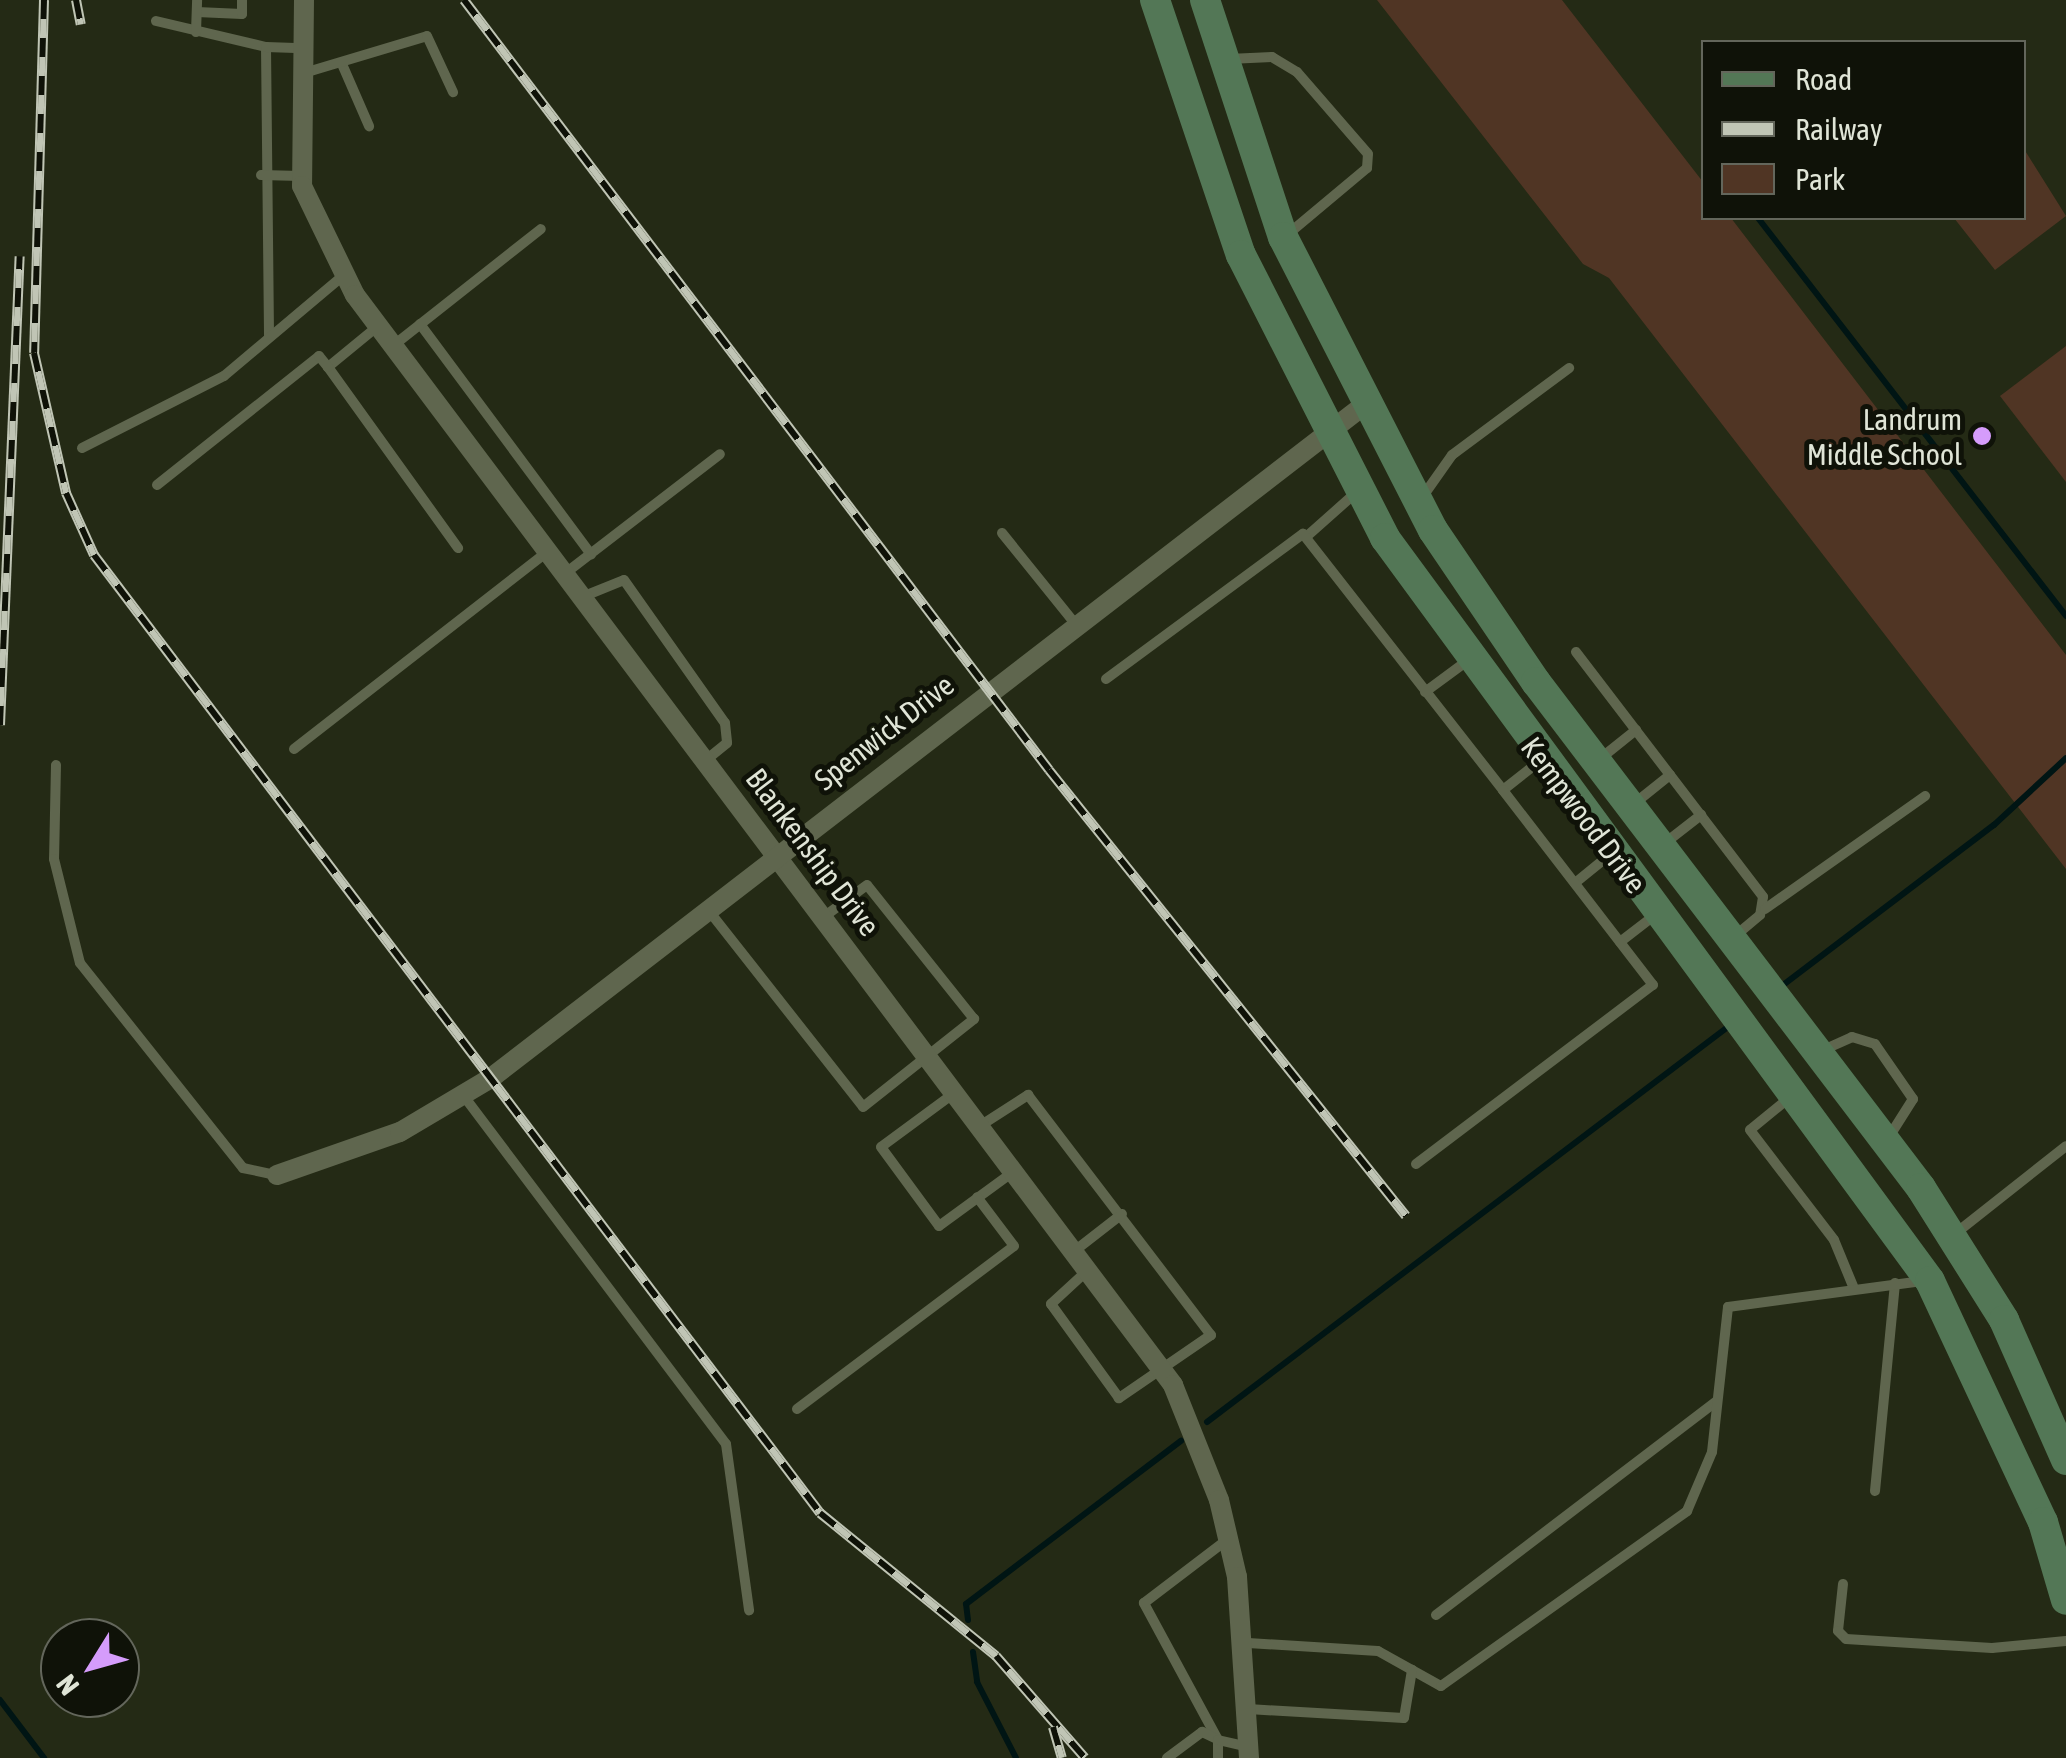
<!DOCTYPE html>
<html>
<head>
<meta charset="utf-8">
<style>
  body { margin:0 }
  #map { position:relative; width:2066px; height:1758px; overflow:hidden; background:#242a15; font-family:"Asap Condensed",sans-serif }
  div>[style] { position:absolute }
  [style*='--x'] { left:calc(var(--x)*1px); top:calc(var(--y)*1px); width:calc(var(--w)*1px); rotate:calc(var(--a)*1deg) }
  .green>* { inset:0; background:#503524 }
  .stream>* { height:6px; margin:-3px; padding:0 3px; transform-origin:3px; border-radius:3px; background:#001514 }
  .service>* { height:10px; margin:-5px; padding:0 5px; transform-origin:5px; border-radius:5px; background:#5f664e }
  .minor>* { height:20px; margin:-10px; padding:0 10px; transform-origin:10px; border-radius:10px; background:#5f664e }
  .secondary>* { height:30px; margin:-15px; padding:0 15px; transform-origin:15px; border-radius:15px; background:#537756 }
  .rail>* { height:10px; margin-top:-5px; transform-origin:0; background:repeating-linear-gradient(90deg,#0f1208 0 19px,#c0c5b5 0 38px); box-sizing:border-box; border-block:2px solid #c0c5b5 }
  .dots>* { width:28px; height:28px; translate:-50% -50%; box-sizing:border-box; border:5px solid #0f1208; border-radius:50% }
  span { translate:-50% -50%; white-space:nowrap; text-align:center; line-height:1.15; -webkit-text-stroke:10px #0f1208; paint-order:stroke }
  .poi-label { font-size:30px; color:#e0e5d7 }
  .right { translate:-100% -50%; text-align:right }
  .street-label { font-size:30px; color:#e0e5d7 }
  .legend { position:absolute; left:1701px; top:40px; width:325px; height:180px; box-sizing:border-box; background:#0f1208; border:2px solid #63665b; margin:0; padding:12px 18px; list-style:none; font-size:30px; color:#e0e5d7 }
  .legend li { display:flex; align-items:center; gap:20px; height:50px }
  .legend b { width:50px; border:2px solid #63665b }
  .north { position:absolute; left:40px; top:1618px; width:100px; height:100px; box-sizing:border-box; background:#0f1208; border:2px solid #63665b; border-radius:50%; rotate:233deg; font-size:28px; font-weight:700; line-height:40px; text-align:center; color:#e0e5d7 }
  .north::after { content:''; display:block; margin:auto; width:35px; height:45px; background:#d59cfb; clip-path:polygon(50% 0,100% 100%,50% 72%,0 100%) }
</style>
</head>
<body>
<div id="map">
  <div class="green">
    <i style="clip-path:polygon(1377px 0,1562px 0,1703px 182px,1704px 218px,1731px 218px,2066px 655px,2066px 869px,1609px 278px,1583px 264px)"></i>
    <i style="clip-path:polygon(2024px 149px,2066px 216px,1995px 270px,1954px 218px,2024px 218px)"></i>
    <i style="clip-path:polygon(2066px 346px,2066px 482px,2000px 396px)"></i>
  </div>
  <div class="stream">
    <i style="--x:1758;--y:218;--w:503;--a:52.26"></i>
    <i style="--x:1779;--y:988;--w:270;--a:-37.2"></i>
    <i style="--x:1994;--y:825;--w:98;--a:-42.9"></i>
    <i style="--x:1207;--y:1422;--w:660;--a:-37.18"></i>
    <i style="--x:968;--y:1620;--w:16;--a:-97"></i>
    <i style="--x:966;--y:1604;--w:270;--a:-37.2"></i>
    <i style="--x:973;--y:1652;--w:30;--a:82"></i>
    <i style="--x:977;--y:1682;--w:85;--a:62.8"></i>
    <i style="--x:0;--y:1700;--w:73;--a:52.8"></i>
  </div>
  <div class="service">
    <i style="--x:197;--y:12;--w:45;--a:2.5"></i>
    <i style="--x:242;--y:14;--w:14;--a:-90"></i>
    <i style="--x:156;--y:21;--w:113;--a:13.3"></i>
    <i style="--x:266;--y:47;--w:289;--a:89.4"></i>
    <i style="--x:196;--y:32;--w:32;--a:-88"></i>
    <i style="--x:266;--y:47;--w:37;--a:2"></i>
    <i style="--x:1229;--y:59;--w:43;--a:-2.7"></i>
    <i style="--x:1272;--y:57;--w:29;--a:31"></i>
    <i style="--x:1297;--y:72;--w:108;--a:49.1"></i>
    <i style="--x:1368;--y:154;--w:14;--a:94"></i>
    <i style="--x:1367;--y:168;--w:103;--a:140.1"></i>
    <i style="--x:342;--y:64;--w:68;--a:66.5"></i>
    <i style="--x:304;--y:73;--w:128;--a:-16.7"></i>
    <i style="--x:427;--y:36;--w:62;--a:65.1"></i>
    <i style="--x:261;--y:175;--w:40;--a:1.4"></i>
    <i style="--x:420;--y:324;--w:287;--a:53.4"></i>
    <i style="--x:378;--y:326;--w:65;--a:140.6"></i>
    <i style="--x:328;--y:367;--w:223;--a:54.3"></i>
    <i style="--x:394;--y:345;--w:187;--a:-38.3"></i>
    <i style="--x:82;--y:448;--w:159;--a:-26.9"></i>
    <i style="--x:224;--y:376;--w:157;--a:-40.1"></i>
    <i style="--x:157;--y:485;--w:207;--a:-38.5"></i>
    <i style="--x:319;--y:356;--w:14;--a:51"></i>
    <i style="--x:1421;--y:499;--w:54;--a:-54.8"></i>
    <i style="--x:1452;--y:455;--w:146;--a:-36.6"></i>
    <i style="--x:1002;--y:533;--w:119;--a:51.1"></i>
    <i style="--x:1306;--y:537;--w:71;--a:-41.6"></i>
    <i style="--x:563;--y:575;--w:198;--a:-37.6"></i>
    <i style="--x:582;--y:597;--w:45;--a:-22"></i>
    <i style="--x:624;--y:580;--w:175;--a:54.8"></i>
    <i style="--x:725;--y:723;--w:20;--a:84"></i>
    <i style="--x:727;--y:743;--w:27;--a:141"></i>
    <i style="--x:1576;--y:652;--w:308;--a:52.6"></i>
    <i style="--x:1763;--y:897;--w:18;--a:99"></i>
    <i style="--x:1760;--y:915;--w:31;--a:140"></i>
    <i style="--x:1106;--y:679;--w:245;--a:-36.4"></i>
    <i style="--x:1303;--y:534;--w:325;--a:52"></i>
    <i style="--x:1503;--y:790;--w:48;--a:-38.3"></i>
    <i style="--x:1425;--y:692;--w:52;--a:-36.4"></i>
    <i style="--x:294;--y:749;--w:319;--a:-37.9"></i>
    <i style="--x:1601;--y:758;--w:45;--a:-38.7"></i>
    <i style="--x:56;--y:765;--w:94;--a:91.2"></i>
    <i style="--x:54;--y:859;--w:107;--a:76"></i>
    <i style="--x:80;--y:963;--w:262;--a:51.5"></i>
    <i style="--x:243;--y:1168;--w:35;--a:12"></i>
    <i style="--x:1635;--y:803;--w:45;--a:-38.7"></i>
    <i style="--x:1665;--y:843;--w:46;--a:-37.9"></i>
    <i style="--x:1575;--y:883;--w:49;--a:-39.2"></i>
    <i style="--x:1765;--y:909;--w:196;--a:-35.2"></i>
    <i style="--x:709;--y:911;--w:249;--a:51.8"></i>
    <i style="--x:863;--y:1107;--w:142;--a:-38.4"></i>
    <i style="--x:974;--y:1019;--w:171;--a:-128.6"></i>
    <i style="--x:867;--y:885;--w:52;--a:143.6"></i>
    <i style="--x:1620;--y:942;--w:44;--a:-37.6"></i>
    <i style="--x:1821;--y:1051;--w:34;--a:-24"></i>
    <i style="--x:1852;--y:1037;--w:24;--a:17"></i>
    <i style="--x:1875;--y:1044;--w:67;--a:55.4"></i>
    <i style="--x:1913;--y:1099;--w:45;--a:122.3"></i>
    <i style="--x:957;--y:1091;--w:94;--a:143.6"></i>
    <i style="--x:881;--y:1147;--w:98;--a:53.7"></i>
    <i style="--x:939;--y:1226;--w:92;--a:-36.1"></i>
    <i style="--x:463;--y:1095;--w:437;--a:53"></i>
    <i style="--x:726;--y:1444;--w:168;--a:82.1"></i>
    <i style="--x:1789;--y:1098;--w:50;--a:140.6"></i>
    <i style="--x:1750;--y:1130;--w:138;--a:52.6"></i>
    <i style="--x:1834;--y:1240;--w:50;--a:67.6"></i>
    <i style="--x:983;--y:1124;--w:54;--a:-32.8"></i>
    <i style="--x:1028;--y:1095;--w:302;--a:52.7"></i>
    <i style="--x:1211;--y:1335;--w:112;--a:145.6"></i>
    <i style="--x:1119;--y:1398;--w:116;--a:-125.9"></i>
    <i style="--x:1051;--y:1304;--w:50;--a:-42.6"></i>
    <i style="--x:1416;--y:1164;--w:297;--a:-37.1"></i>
    <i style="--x:1653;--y:985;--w:246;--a:-127.6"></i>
    <i style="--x:1956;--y:1233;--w:140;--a:-38.3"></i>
    <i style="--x:1077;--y:1249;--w:57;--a:-37.9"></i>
    <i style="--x:797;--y:1409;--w:271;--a:-36.9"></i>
    <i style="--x:1014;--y:1246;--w:61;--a:-127.1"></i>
    <i style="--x:1875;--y:1491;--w:209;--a:-84.5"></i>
    <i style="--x:1843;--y:1584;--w:47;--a:96.1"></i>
    <i style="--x:1838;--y:1631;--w:11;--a:45"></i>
    <i style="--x:1846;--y:1639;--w:146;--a:3.5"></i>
    <i style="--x:1992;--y:1648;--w:74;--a:-5.4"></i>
    <i style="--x:1436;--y:1615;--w:353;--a:-37.3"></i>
    <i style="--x:1248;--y:1643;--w:130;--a:3.5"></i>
    <i style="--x:1378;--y:1651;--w:72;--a:29.1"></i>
    <i style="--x:1441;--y:1686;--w:302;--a:-35.4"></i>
    <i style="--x:1687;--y:1511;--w:64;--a:-67"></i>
    <i style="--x:1712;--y:1452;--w:146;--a:-83.7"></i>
    <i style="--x:1728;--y:1307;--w:198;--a:-7.6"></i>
    <i style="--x:1248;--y:1709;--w:156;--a:3.3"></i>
    <i style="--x:1404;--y:1718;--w:49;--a:-80.5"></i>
    <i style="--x:1218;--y:1740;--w:156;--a:-118.4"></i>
    <i style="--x:1144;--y:1603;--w:106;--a:-37.3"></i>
    <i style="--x:1167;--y:1758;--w:44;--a:-36.6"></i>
    <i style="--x:1202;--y:1732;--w:17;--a:25"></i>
    <i style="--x:1218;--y:1758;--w:18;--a:-90"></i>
    <i style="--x:1218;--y:1740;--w:31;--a:13"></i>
  </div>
  <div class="minor">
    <i style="--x:304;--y:0;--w:186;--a:90.6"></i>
    <i style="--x:302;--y:186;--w:121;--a:64.1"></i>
    <i style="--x:355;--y:295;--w:1363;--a:53.11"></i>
    <i style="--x:1173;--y:1385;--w:124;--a:68.2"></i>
    <i style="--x:1219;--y:1500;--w:79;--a:76.8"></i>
    <i style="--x:1237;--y:1577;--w:181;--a:86.2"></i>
    <i style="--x:277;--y:1175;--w:130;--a:-19.3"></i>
    <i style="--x:400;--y:1132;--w:106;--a:-30.7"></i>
    <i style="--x:491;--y:1078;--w:1101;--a:-37.62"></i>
  </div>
  <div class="secondary">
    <i style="--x:1155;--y:0;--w:269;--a:71.4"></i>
    <i style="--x:1241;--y:255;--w:318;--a:63"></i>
    <i style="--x:1385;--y:538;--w:921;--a:53.74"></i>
    <i style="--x:1930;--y:1281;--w:266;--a:64.9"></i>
    <i style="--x:2043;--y:1522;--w:81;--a:73.6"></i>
    <i style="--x:1205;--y:0;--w:250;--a:71.8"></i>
    <i style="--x:1283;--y:237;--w:329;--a:62.9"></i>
    <i style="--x:1433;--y:530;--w:184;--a:55.9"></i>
    <i style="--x:1536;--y:682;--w:636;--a:52.73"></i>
    <i style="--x:1921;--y:1188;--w:156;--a:57.8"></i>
    <i style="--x:2004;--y:1320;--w:153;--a:66.1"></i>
  </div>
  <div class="rail">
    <i style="--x:44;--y:0;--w:353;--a:91.6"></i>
    <i style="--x:34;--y:353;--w:144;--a:77.1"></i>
    <i style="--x:66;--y:493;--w:68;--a:65.7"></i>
    <i style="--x:94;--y:555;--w:1202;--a:52.84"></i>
    <i style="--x:820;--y:1513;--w:227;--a:39.1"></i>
    <i style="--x:996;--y:1656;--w:135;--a:48.9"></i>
    <i style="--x:76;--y:0;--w:25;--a:79"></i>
    <i style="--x:464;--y:0;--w:967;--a:52.77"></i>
    <i style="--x:1049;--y:770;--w:571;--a:51.32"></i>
    <i style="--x:0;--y:725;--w:469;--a:-87.6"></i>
    <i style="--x:1053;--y:1727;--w:32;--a:74"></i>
  </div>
  <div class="dots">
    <i style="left:1982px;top:436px;background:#d59cfb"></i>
  </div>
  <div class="poi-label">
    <span class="right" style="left:1962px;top:436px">Landrum<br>Middle School</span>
  </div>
  <div class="street-label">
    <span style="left:884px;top:732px;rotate:-38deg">Spenwick Drive</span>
    <span style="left:1584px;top:815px;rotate:53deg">Kempwood Drive</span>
    <span style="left:813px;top:852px;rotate:53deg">Blankenship Drive</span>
  </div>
  <ul class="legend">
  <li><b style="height:12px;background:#537756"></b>Road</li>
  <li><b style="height:12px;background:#c0c5b5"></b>Railway</li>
  <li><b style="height:28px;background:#503524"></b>Park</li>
  </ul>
  <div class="north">N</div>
</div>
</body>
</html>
